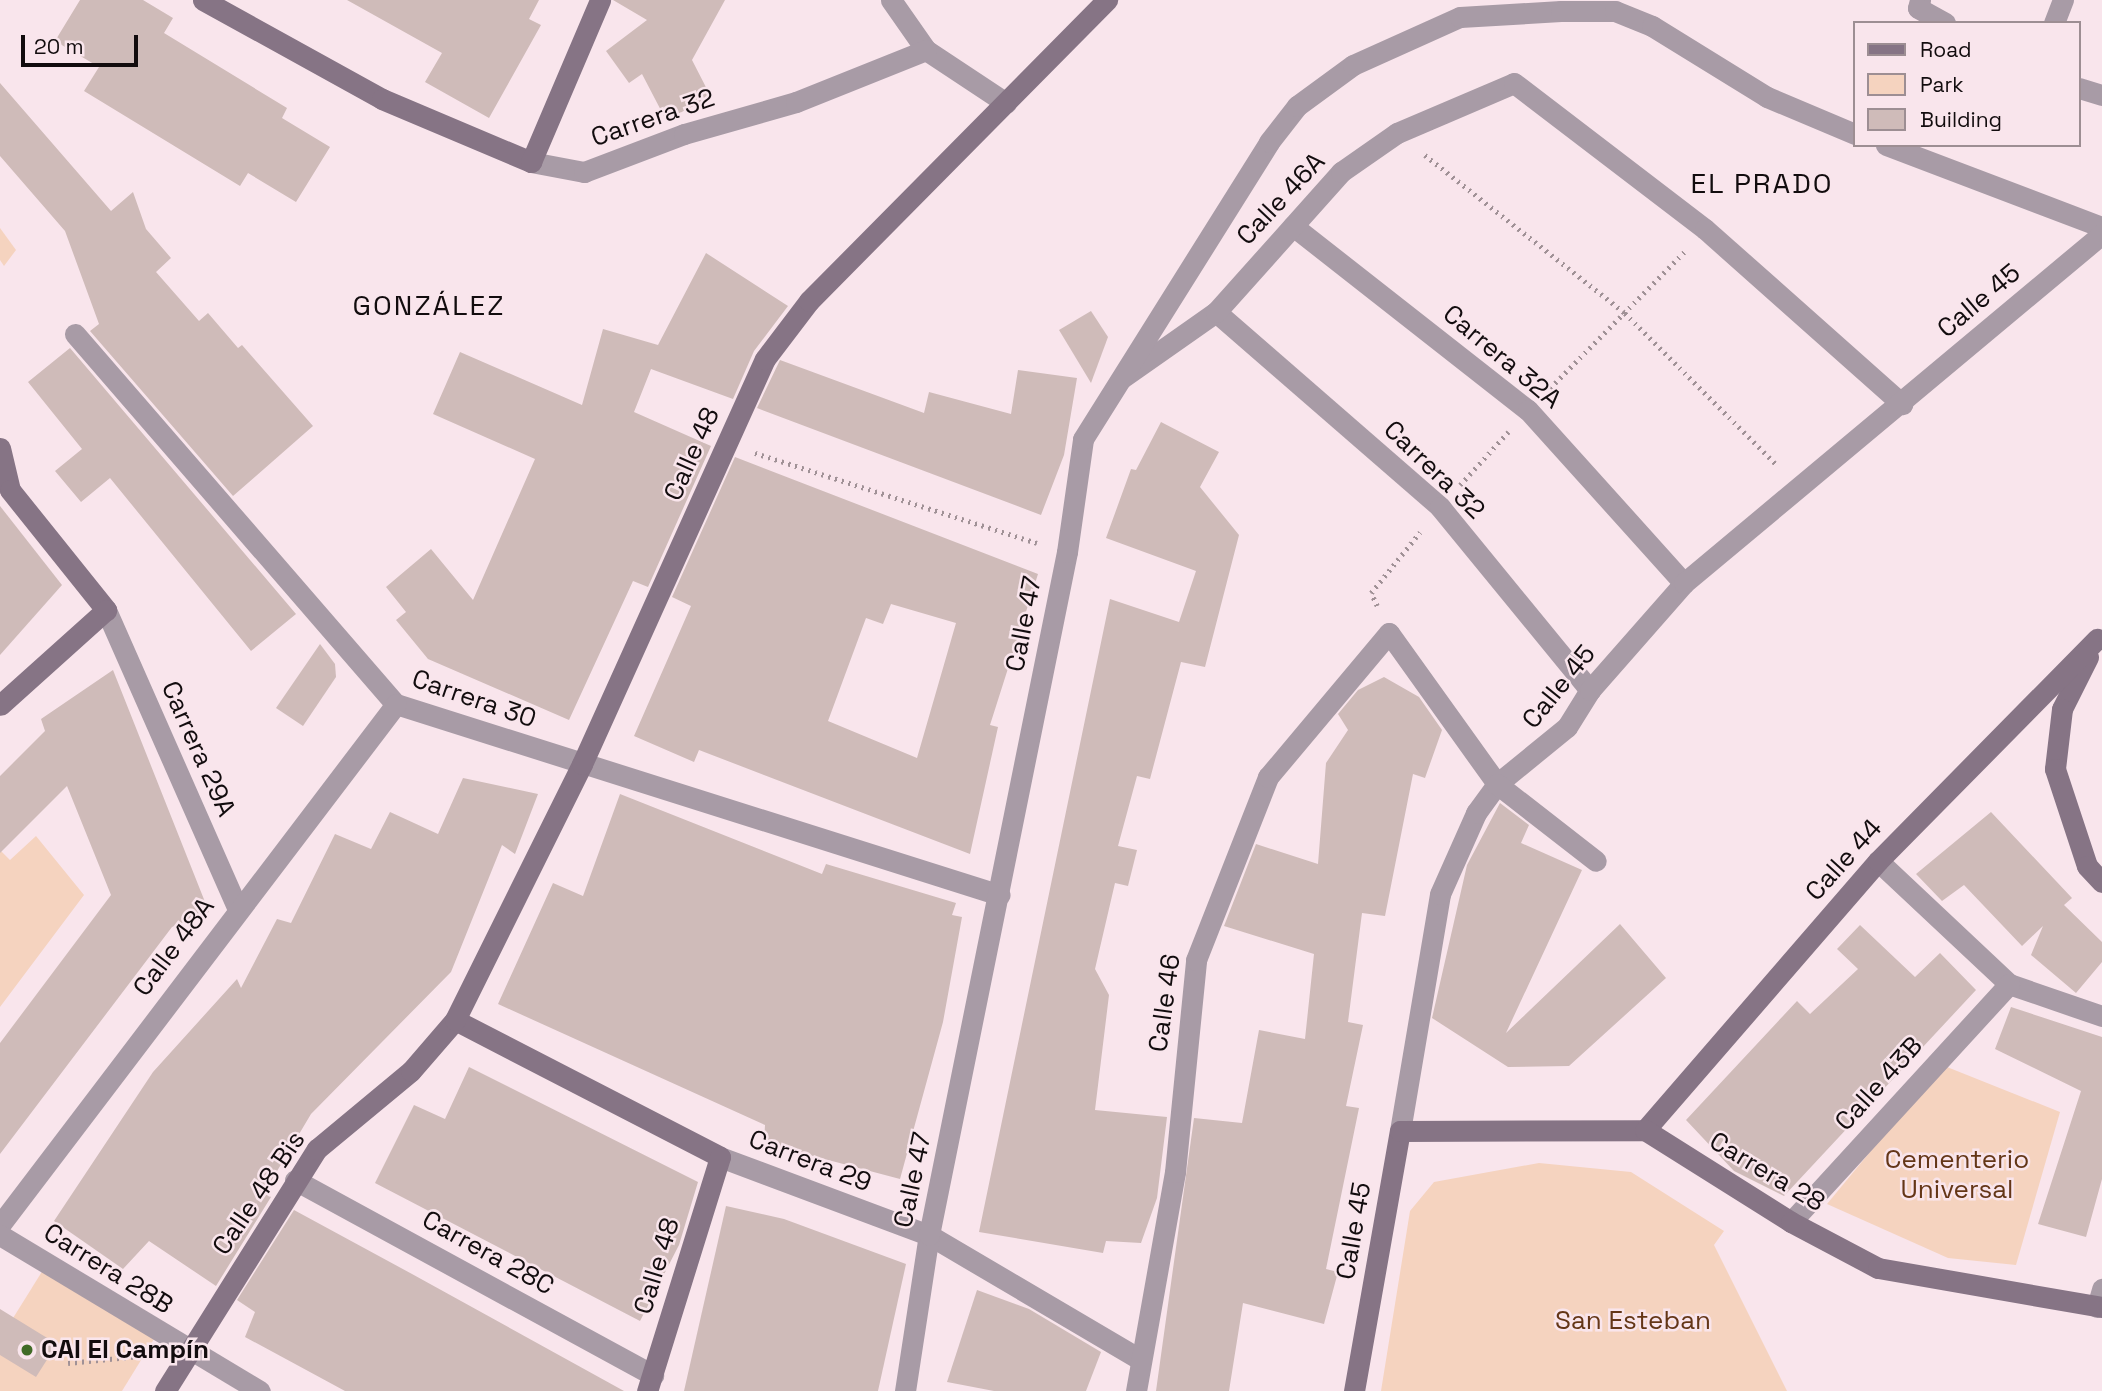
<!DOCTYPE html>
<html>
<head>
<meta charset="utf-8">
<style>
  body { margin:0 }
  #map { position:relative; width:2102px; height:1391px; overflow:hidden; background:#f9e5ec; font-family:"Space Grotesk",sans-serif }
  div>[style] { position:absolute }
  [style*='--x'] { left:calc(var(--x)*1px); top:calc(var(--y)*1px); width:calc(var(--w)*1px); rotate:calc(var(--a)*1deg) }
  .green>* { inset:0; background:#f5d3bf }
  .building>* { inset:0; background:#cfbbb9 }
  .path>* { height:4.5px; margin-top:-2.25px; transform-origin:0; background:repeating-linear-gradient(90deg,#a09196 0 2px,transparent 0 7px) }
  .street>* { height:21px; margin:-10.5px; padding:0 10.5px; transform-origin:10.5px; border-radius:10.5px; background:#a89ba6 }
  .secondary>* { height:21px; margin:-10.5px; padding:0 10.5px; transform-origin:10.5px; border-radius:10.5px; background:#867485 }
  .dots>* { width:19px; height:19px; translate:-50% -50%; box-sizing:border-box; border:4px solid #f9e5ec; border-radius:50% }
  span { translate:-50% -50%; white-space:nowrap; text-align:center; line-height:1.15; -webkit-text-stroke:5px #f9e5ec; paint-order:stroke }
  .street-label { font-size:26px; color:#120c0e }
  .park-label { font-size:26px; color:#643617 }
  .poi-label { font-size:26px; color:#120c0e; font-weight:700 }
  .left { translate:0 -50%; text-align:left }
  .neighbourhood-label { font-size:28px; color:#120c0e; letter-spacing:2px }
  .legend { position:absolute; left:1853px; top:21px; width:228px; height:126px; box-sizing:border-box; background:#f9e5ec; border:2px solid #9d8e93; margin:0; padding:9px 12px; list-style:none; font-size:21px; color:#120c0e }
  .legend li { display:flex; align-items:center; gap:14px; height:35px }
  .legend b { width:35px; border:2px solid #9d8e93 }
  .scale { position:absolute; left:21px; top:35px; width:117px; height:32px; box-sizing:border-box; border:4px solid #120c0e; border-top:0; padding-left:9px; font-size:21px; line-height:24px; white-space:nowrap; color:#120c0e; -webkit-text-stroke:5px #f9e5ec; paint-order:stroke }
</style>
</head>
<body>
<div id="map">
  <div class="green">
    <i style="clip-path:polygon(0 228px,16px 250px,4px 266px,0 260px)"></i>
    <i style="clip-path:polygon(36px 836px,84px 895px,0 1007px,0 850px,10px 860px)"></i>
    <i style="clip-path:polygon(1942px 1065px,2060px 1112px,2016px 1265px,1948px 1258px,1827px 1204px)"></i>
    <i style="clip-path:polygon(1539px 1163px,1631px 1172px,1724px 1231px,1714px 1245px,1787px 1391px,1381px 1391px,1410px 1211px,1434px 1182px)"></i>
    <i style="clip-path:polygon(43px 1270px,154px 1339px,122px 1391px,0 1391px,0 1339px)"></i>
  </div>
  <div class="building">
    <i style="clip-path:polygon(80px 0,143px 0,173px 18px,164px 33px,287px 108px,282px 118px,330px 147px,296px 202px,248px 173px,240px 186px,84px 91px,99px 67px,55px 41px)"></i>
    <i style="clip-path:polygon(347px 0,539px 0,529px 19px,541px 25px,489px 118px,425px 82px,442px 53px)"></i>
    <i style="clip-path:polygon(613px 0,725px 0,692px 60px,711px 97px,666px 120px,642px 74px,629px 83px,606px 51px,647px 20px)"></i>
    <i style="clip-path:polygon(0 83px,111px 211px,133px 192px,146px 229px,171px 258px,156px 272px,199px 321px,208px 313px,238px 348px,242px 345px,313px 426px,233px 496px,90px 331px,99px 324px,65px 231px,0 156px)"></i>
    <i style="clip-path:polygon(706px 253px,788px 306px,754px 351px,733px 399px,651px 369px,634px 412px,711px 446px,648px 587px,633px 581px,569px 720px,428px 659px,396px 620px,406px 612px,386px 587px,431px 549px,473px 600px,535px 459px,433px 414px,460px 352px,582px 405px,603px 329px,658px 345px)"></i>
    <i style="clip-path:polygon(1091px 311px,1108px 337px,1091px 383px,1059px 330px)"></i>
    <i style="clip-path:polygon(70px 348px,296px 614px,251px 651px,110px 478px,81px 502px,55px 471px,82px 449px,28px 382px)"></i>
    <i style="clip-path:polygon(780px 360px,924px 413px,929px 392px,1011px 414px,1018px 370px,1077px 378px,1064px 455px,1041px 515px,757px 408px)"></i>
    <i style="clip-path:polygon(1161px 422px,1219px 452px,1200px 487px,1239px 535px,1205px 667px,1181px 662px,1150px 779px,1137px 776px,1118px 846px,1137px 850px,1128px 886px,1115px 883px,1095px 969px,1109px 995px,1095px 1110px,1167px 1117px,1157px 1198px,1141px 1243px,1106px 1241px,1103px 1253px,979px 1232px,1110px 599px,1179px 622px,1196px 571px,1106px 538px,1131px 469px,1136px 470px)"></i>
    <i style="clip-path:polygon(evenodd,735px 457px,1038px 574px,990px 725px,998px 727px,970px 854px,699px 750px,694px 762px,634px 736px,691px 606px,672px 597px,735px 457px,891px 604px,956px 623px,917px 758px,828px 721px,866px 618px,883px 624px,891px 604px)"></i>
    <i style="clip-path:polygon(0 506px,62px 585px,0 655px)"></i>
    <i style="clip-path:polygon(320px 644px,335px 664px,336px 677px,303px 726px,276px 708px)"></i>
    <i style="clip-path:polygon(113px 670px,209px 912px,172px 927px,0 1154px,0 1043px,111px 895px,67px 786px,0 853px,0 776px,45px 731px,41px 719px)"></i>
    <i style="clip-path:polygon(1384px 677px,1419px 697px,1442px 730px,1425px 778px,1413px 774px,1385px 916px,1362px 913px,1348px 1022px,1363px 1025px,1346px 1106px,1359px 1108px,1326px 1269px,1338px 1272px,1324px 1324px,1243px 1303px,1229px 1391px,1156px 1391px,1194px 1118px,1242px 1123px,1259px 1030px,1305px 1039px,1314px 954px,1224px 926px,1256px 844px,1318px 864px,1326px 763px,1348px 730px,1338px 714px,1358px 690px)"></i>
    <i style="clip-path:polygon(463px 778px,538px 794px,515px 854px,502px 845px,451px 972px,311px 1114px,264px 1193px,271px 1197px,216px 1286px,149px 1241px,123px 1269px,54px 1221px,153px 1072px,237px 979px,241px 988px,277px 919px,291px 923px,335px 834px,371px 849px,390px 812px,438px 834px)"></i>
    <i style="clip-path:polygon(620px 794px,822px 874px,826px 864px,956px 903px,952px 915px,962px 917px,943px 1022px,900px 1179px,764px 1143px,765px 1125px,498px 1004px,553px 883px,583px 896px)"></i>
    <i style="clip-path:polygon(1500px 803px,1529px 825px,1521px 843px,1582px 870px,1506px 1033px,1620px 924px,1666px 978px,1569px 1066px,1508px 1067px,1432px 1018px,1467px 865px)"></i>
    <i style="clip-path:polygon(1991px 812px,2072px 898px,2064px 905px,2102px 942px,2102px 962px,2076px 993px,2031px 955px,2043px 926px,2022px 946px,1964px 885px,1942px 901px,1916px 874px)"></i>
    <i style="clip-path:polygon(1860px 925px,1915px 977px,1940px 953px,1976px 990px,1784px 1196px,1734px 1171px,1686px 1120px,1797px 1001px,1810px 1014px,1858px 969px,1837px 949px)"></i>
    <i style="clip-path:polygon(2011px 1007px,2102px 1037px,2102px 1179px,2086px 1237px,2038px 1224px,2081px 1091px,1995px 1049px)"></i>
    <i style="clip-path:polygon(469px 1067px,698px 1182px,679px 1245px,640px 1321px,375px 1183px,414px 1105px,445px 1119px)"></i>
    <i style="clip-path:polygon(726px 1206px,784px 1219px,906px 1264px,878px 1391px,684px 1391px)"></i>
    <i style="clip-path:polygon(294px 1210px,412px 1274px,624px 1391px,345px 1391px,245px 1337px,255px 1312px,237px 1300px)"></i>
    <i style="clip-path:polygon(977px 1290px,1029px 1309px,1101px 1352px,1086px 1391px,994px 1391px,947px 1382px)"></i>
    <i style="clip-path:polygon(0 1309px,57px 1344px,36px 1377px,0 1355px)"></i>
  </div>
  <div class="path">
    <i style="--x:1425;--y:155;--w:255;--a:38.3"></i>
    <i style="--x:1625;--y:313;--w:216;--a:45"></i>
    <i style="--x:1550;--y:388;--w:191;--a:-45.4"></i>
    <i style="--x:755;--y:453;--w:296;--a:17.7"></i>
    <i style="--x:1460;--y:485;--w:72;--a:-47.8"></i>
    <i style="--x:1377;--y:606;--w:14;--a:-115"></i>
    <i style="--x:1371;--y:593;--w:78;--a:-51.2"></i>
    <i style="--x:68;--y:1363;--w:72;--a:-5.6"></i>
  </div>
  <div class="street">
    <i style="--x:891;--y:0;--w:61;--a:55"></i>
    <i style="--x:926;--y:50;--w:96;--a:33.5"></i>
    <i style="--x:1920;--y:0;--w:8;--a:104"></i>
    <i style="--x:1918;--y:8;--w:31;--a:29"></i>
    <i style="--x:2054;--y:23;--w:25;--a:-69"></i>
    <i style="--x:2079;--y:88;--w:24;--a:17"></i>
    <i style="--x:1886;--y:145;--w:231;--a:20.8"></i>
    <i style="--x:531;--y:162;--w:54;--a:10.7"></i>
    <i style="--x:584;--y:172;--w:107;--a:-20.8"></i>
    <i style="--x:684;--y:134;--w:116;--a:-15.9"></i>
    <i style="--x:796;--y:102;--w:140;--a:-21.8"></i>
    <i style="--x:1293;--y:226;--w:298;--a:38.1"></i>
    <i style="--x:1528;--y:410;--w:233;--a:48"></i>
    <i style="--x:1216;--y:312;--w:297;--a:41"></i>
    <i style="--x:1440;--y:507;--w:237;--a:50.7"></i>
    <i style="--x:75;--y:334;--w:490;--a:49.1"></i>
    <i style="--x:396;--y:704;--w:633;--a:17.55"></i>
    <i style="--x:1122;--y:378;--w:115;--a:-35.1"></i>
    <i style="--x:1216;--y:312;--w:188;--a:-48.2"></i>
    <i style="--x:1341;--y:172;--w:68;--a:-34.9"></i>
    <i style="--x:1397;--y:133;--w:127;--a:-23.1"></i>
    <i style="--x:1514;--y:83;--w:240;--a:37.4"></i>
    <i style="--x:1705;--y:229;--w:264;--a:41.6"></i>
    <i style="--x:106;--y:610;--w:327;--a:66.2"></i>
    <i style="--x:1878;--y:861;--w:180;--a:43.2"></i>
    <i style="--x:2009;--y:984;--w:98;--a:19"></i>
    <i style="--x:1400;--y:1131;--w:240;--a:-80.4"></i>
    <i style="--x:1440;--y:894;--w:89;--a:-66"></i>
    <i style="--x:1476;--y:813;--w:36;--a:-54"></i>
    <i style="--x:1497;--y:784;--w:90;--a:-39.2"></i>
    <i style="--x:1567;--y:727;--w:44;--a:-58.1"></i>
    <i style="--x:1590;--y:690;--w:142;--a:-48.7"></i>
    <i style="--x:1684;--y:583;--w:545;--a:-39.86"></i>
    <i style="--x:720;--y:1157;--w:223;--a:20.5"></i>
    <i style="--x:929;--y:1235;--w:246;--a:30.5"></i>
    <i style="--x:295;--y:1180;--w:408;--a:28.6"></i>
    <i style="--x:1791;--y:1222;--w:323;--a:-47.5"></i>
    <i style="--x:0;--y:1225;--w:654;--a:-52.76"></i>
    <i style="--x:0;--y:1235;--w:303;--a:31"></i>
    <i style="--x:2097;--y:1307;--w:19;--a:-74"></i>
    <i style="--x:905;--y:1391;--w:158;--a:-81.3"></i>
    <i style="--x:929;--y:1235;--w:697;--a:-78.58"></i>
    <i style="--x:1067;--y:552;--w:114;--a:-81.9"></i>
    <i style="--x:1083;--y:439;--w:350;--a:-57.9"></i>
    <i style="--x:1269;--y:142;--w:46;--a:-52.1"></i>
    <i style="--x:1297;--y:106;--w:69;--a:-36.2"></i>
    <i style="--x:1353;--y:65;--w:117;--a:-24.2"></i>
    <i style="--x:1460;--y:17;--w:101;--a:-3.4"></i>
    <i style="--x:1561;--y:11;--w:54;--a:0"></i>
    <i style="--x:1615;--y:11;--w:40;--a:22"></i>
    <i style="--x:1652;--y:26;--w:135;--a:31.7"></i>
    <i style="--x:1767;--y:97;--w:95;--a:22.8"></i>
    <i style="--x:1136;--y:1391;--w:222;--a:-79.9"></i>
    <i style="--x:1175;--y:1172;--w:213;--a:-84.3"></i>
    <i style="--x:1196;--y:960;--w:197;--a:-68.5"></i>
    <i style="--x:1268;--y:777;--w:188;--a:-50"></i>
    <i style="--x:1389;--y:633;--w:186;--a:54.4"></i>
    <i style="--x:1497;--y:784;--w:125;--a:37.9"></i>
  </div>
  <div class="secondary">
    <i style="--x:203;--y:0;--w:205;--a:28.9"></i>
    <i style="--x:382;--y:99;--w:162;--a:22.9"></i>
    <i style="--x:531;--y:162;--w:176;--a:-66.9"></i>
    <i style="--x:0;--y:448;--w:43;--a:76.6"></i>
    <i style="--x:10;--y:490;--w:154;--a:51.3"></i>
    <i style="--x:106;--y:610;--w:142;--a:138.1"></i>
    <i style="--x:2088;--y:657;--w:58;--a:116.6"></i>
    <i style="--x:2062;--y:709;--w:60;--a:96.7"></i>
    <i style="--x:2055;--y:769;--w:102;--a:71.7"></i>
    <i style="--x:2087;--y:866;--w:22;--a:47"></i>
    <i style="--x:455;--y:1020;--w:298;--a:27.3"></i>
    <i style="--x:720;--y:1157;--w:245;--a:107.3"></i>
    <i style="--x:1645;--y:1130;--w:356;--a:-49.1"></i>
    <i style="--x:1878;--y:861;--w:312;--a:-45.4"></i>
    <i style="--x:165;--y:1391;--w:286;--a:-57.9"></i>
    <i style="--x:317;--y:1149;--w:122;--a:-39.7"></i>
    <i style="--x:411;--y:1071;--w:67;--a:-49.2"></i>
    <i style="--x:455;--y:1020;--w:286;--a:-63.6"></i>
    <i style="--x:582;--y:764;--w:444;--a:-65.7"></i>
    <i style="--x:765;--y:359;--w:73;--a:-52.8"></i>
    <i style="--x:809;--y:301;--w:424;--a:-45.3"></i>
    <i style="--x:1354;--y:1391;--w:264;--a:-80"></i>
    <i style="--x:1400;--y:1131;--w:245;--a:-0.2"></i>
    <i style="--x:1645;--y:1130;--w:173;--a:32.2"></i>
    <i style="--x:1791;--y:1222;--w:98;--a:27.9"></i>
    <i style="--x:1878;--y:1268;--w:227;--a:9.9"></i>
  </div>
  <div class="dots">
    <i style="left:27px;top:1350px;background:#416b27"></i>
  </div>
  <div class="street-label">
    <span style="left:653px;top:118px;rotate:-19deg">Carrera 32</span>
    <span style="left:1281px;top:199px;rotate:-47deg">Calle 46A</span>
    <span style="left:1979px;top:301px;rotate:-40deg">Calle 45</span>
    <span style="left:1502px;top:357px;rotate:40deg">Carrera 32A</span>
    <span style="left:692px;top:454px;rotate:-66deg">Calle 48</span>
    <span style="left:1434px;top:470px;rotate:44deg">Carrera 32</span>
    <span style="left:1024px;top:624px;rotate:-79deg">Calle 47</span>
    <span style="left:1559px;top:687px;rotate:-51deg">Calle 45</span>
    <span style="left:474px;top:699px;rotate:19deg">Carrera 30</span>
    <span style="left:198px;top:749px;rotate:66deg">Carrera 29A</span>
    <span style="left:1844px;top:860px;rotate:-48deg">Calle 44</span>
    <span style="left:174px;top:947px;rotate:-53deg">Calle 48A</span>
    <span style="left:1165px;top:1003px;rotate:-82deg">Calle 46</span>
    <span style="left:1879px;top:1084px;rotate:-48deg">Calle 43B</span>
    <span style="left:810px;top:1161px;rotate:21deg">Carrera 29</span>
    <span style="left:1767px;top:1172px;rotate:31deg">Carrera 28</span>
    <span style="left:913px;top:1180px;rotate:-78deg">Calle 47</span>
    <span style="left:259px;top:1193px;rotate:-56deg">Calle 48 Bis</span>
    <span style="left:1354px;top:1231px;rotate:-80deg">Calle 45</span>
    <span style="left:488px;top:1253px;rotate:29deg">Carrera 28C</span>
    <span style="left:657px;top:1266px;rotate:-73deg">Calle 48</span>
    <span style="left:108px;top:1269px;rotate:32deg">Carrera 28B</span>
  </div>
  <div class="park-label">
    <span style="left:1957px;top:1175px">Cementerio<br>Universal</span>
    <span style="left:1633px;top:1321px">San Esteban</span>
  </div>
  <div class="poi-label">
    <span class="left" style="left:41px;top:1350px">CAI El Campín</span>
  </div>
  <div class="neighbourhood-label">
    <span style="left:1762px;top:183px">EL PRADO</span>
    <span style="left:429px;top:305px">GONZÁLEZ</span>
  </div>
  <ul class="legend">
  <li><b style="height:9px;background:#867485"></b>Road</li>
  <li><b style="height:19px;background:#f5d3bf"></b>Park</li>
  <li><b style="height:19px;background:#cfbbb9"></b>Building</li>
  </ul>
  <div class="scale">20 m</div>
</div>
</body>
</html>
